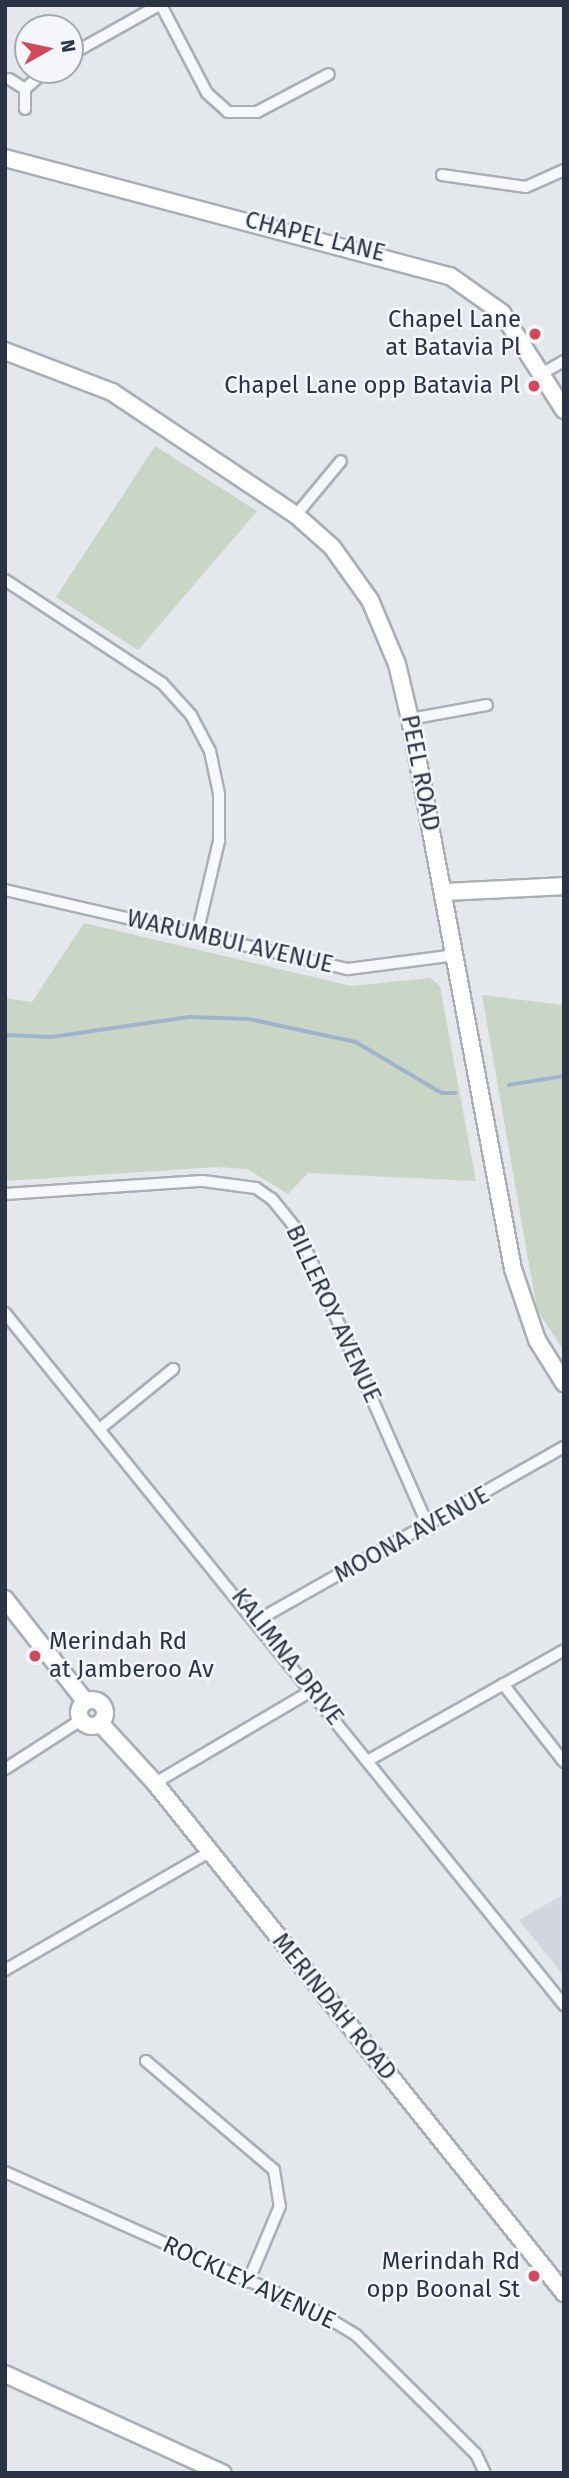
<!DOCTYPE html>
<html>
<head>
<meta charset="utf-8">
<style>
  body { margin:0 }
  #map { position:relative; width:569px; height:2478px; overflow:hidden; background:#e4e7ec; font-family:"Fira Sans",sans-serif }
  div>[style] { position:absolute }
  [style*='--x'] { left:calc(var(--x)*1px); top:calc(var(--y)*1px); width:calc(var(--w)*1px); rotate:calc(var(--a)*1deg) }
  .built>* { inset:0; background:#d2d6de }
  .green>* { inset:0; background:#c9d6c5 }
  .stream>* { height:3.5px; margin:-1.75px; padding:0 1.75px; transform-origin:1.75px; border-radius:1.75px; background:#9fb4cc }
  .roads { filter:drop-shadow(2px 0 #a9aeb7) drop-shadow(-2px 0 #a9aeb7) drop-shadow(0 2px #a9aeb7) drop-shadow(0 -2px #a9aeb7) }
  .street>* { height:10px; margin:-5px; padding:0 5px; transform-origin:5px; border-radius:5px; background:#f7f8fa }
  .secondary>* { height:16px; margin:-8px; padding:0 8px; transform-origin:8px; border-radius:8px; background:#fff }
  .secondary>.ring { margin:-8px; padding:0; box-sizing:content-box; background:none; border:16px solid #fff; border-radius:50% }
  .dots>* { width:19px; height:19px; translate:-50% -50%; box-sizing:border-box; border:4px solid #f4f6f9; border-radius:50% }
  span { translate:-50% -50%; white-space:nowrap; text-align:center; line-height:1.15; -webkit-text-stroke:5px #f4f6f9; paint-order:stroke }
  .street-label { font-size:24px; color:#2b3445 }
  .poi-label { font-size:24px; color:#2b3445 }
  .right { translate:-100% -50%; text-align:right }
  .left { translate:0 -50%; text-align:left }
  .frame { position:absolute; inset:0; border:7px solid #2b3445; pointer-events:none }
  .north { position:absolute; left:14px; top:14px; width:70px; height:70px; box-sizing:border-box; background:#f4f6f9; border:2px solid #a4a8b1; border-radius:50%; rotate:81deg; font-size:19px; font-weight:700; line-height:28px; text-align:center; color:#2b3445 }
  .north::after { content:''; display:block; margin:auto; width:24px; height:32px; background:#d1495b; clip-path:polygon(50% 0,100% 100%,50% 72%,0 100%) }
</style>
</head>
<body>
<div id="map">
  <div class="built">
    <i style="clip-path:polygon(564px 1894px,564px 1976px,519px 1920px)"></i>
  </div>
  <div class="green">
    <i style="clip-path:polygon(155px 446px,257px 511px,138px 650px,56px 597px)"></i>
    <i style="clip-path:polygon(84px 923px,351px 986px,430px 978px,440px 986px,476px 1181px,308px 1173px,288px 1194px,247px 1169px,217px 1167px,5px 1181px,5px 998px,32px 1002px)"></i>
    <i style="clip-path:polygon(482px 995px,564px 1005px,564px 1351px,537px 1310px)"></i>
  </div>
  <div class="stream">
    <i style="--x:5;--y:1035;--w:47;--a:2.4"></i>
    <i style="--x:52;--y:1037;--w:138;--a:-8.3"></i>
    <i style="--x:189;--y:1017;--w:60;--a:1.9"></i>
    <i style="--x:249;--y:1019;--w:109;--a:12.1"></i>
    <i style="--x:356;--y:1042;--w:100;--a:30.7"></i>
    <i style="--x:442;--y:1093;--w:13;--a:0"></i>
    <i style="--x:509;--y:1085;--w:56;--a:-9.3"></i>
  </div>
  <div class="roads">
    <div class="street">
      <i style="--x:161;--y:5;--w:99;--a:62.4"></i>
      <i style="--x:207;--y:93;--w:28;--a:42"></i>
      <i style="--x:228;--y:112;--w:29;--a:0"></i>
      <i style="--x:257;--y:112;--w:81;--a:-27.8"></i>
      <i style="--x:70;--y:55;--w:102;--a:-29.3"></i>
      <i style="--x:9;--y:79;--w:19;--a:32"></i>
      <i style="--x:25;--y:109;--w:20;--a:-90"></i>
      <i style="--x:25;--y:89;--w:28;--a:-42"></i>
      <i style="--x:442;--y:175;--w:85;--a:8.1"></i>
      <i style="--x:526;--y:187;--w:42;--a:-24.1"></i>
      <i style="--x:543;--y:373;--w:24;--a:-30"></i>
      <i style="--x:296;--y:515;--w:70;--a:-50.2"></i>
      <i style="--x:5;--y:580;--w:188;--a:33.3"></i>
      <i style="--x:162;--y:683;--w:43;--a:47.8"></i>
      <i style="--x:191;--y:715;--w:41;--a:62.2"></i>
      <i style="--x:210;--y:751;--w:44;--a:78.2"></i>
      <i style="--x:219;--y:794;--w:47;--a:90"></i>
      <i style="--x:219;--y:841;--w:96;--a:103.3"></i>
      <i style="--x:410;--y:719;--w:78;--a:-10.3"></i>
      <i style="--x:5;--y:890;--w:352;--a:13"></i>
      <i style="--x:348;--y:969;--w:109;--a:-7.4"></i>
      <i style="--x:5;--y:1194;--w:198;--a:-3.8"></i>
      <i style="--x:203;--y:1181;--w:53;--a:7.5"></i>
      <i style="--x:256;--y:1188;--w:19;--a:35"></i>
      <i style="--x:272;--y:1199;--w:41;--a:50.9"></i>
      <i style="--x:298;--y:1231;--w:325;--a:66.2"></i>
      <i style="--x:5;--y:1313;--w:890;--a:51.07"></i>
      <i style="--x:102;--y:1427;--w:92;--a:-39.2"></i>
      <i style="--x:258;--y:1620;--w:352;--a:-29.5"></i>
      <i style="--x:503;--y:1684;--w:99;--a:52"></i>
      <i style="--x:369;--y:1760;--w:224;--a:-29.4"></i>
      <i style="--x:5;--y:1769;--w:90;--a:-32.8"></i>
      <i style="--x:155;--y:1783;--w:181;--a:-30.5"></i>
      <i style="--x:5;--y:1970;--w:236;--a:-30"></i>
      <i style="--x:146;--y:2061;--w:168;--a:40.4"></i>
      <i style="--x:274;--y:2170;--w:36;--a:81"></i>
      <i style="--x:280;--y:2206;--w:82;--a:112.8"></i>
      <i style="--x:5;--y:2172;--w:339;--a:24"></i>
      <i style="--x:315;--y:2310;--w:48;--a:31.4"></i>
      <i style="--x:356;--y:2335;--w:169;--a:44.8"></i>
      <i style="--x:476;--y:2454;--w:21;--a:65"></i>
    </div>
    <div class="secondary">
      <i style="--x:5;--y:158;--w:460;--a:14.9"></i>
      <i style="--x:450;--y:276;--w:64;--a:35.4"></i>
      <i style="--x:502;--y:313;--w:115;--a:57.4"></i>
      <i style="--x:5;--y:351;--w:115;--a:21"></i>
      <i style="--x:112;--y:392;--w:221;--a:33.8"></i>
      <i style="--x:296;--y:515;--w:48;--a:41.6"></i>
      <i style="--x:332;--y:547;--w:65;--a:54.4"></i>
      <i style="--x:370;--y:600;--w:69;--a:67.1"></i>
      <i style="--x:397;--y:664;--w:57;--a:76.7"></i>
      <i style="--x:410;--y:719;--w:560;--a:79.39"></i>
      <i style="--x:513;--y:1269;--w:75;--a:71.3"></i>
      <i style="--x:537;--y:1340;--w:51;--a:57.9"></i>
      <i style="--x:443;--y:892;--w:121;--a:-2.8"></i>
      <i style="--x:5;--y:1599;--w:130;--a:51.9"></i>
      <i class="ring" style="left:79px;top:1700px;width:10px;height:10px"></i>
      <i style="--x:100;--y:1723;--w:81;--a:47.5"></i>
      <i style="--x:155;--y:1783;--w:654;--a:51.27"></i>
      <i style="--x:5;--y:2374;--w:239;--a:24.5"></i>
    </div>
  </div>
  <div class="dots">
    <i style="left:535px;top:334px;background:#d1495b"></i>
    <i style="left:534px;top:386px;background:#d1495b"></i>
    <i style="left:35px;top:1656px;background:#d1495b"></i>
    <i style="left:534px;top:2276px;background:#d1495b"></i>
  </div>
  <div class="street-label">
    <span style="left:315px;top:237px;rotate:14deg">CHAPEL LANE</span>
    <span style="left:420px;top:773px;rotate:79deg">PEEL ROAD</span>
    <span style="left:230px;top:942px;rotate:13deg">WARUMBUI AVENUE</span>
    <span style="left:333px;top:1314px;rotate:65deg">BILLEROY AVENUE</span>
    <span style="left:412px;top:1535px;rotate:-29deg">MOONA AVENUE</span>
    <span style="left:287px;top:1657px;rotate:52deg">KALIMNA DRIVE</span>
    <span style="left:334px;top:2007px;rotate:51deg">MERINDAH ROAD</span>
    <span style="left:249px;top:2283px;rotate:25deg">ROCKLEY AVENUE</span>
  </div>
  <div class="poi-label">
    <span class="right" style="left:521px;top:334px">Chapel Lane<br>at Batavia Pl</span>
    <span class="right" style="left:520px;top:386px">Chapel Lane opp Batavia Pl</span>
    <span class="left" style="left:49px;top:1656px">Merindah Rd<br>at Jamberoo Av</span>
    <span class="right" style="left:520px;top:2276px">Merindah Rd<br>opp Boonal St</span>
  </div>
  <div class="frame"></div>
  <div class="north">N</div>
</div>
</body>
</html>
